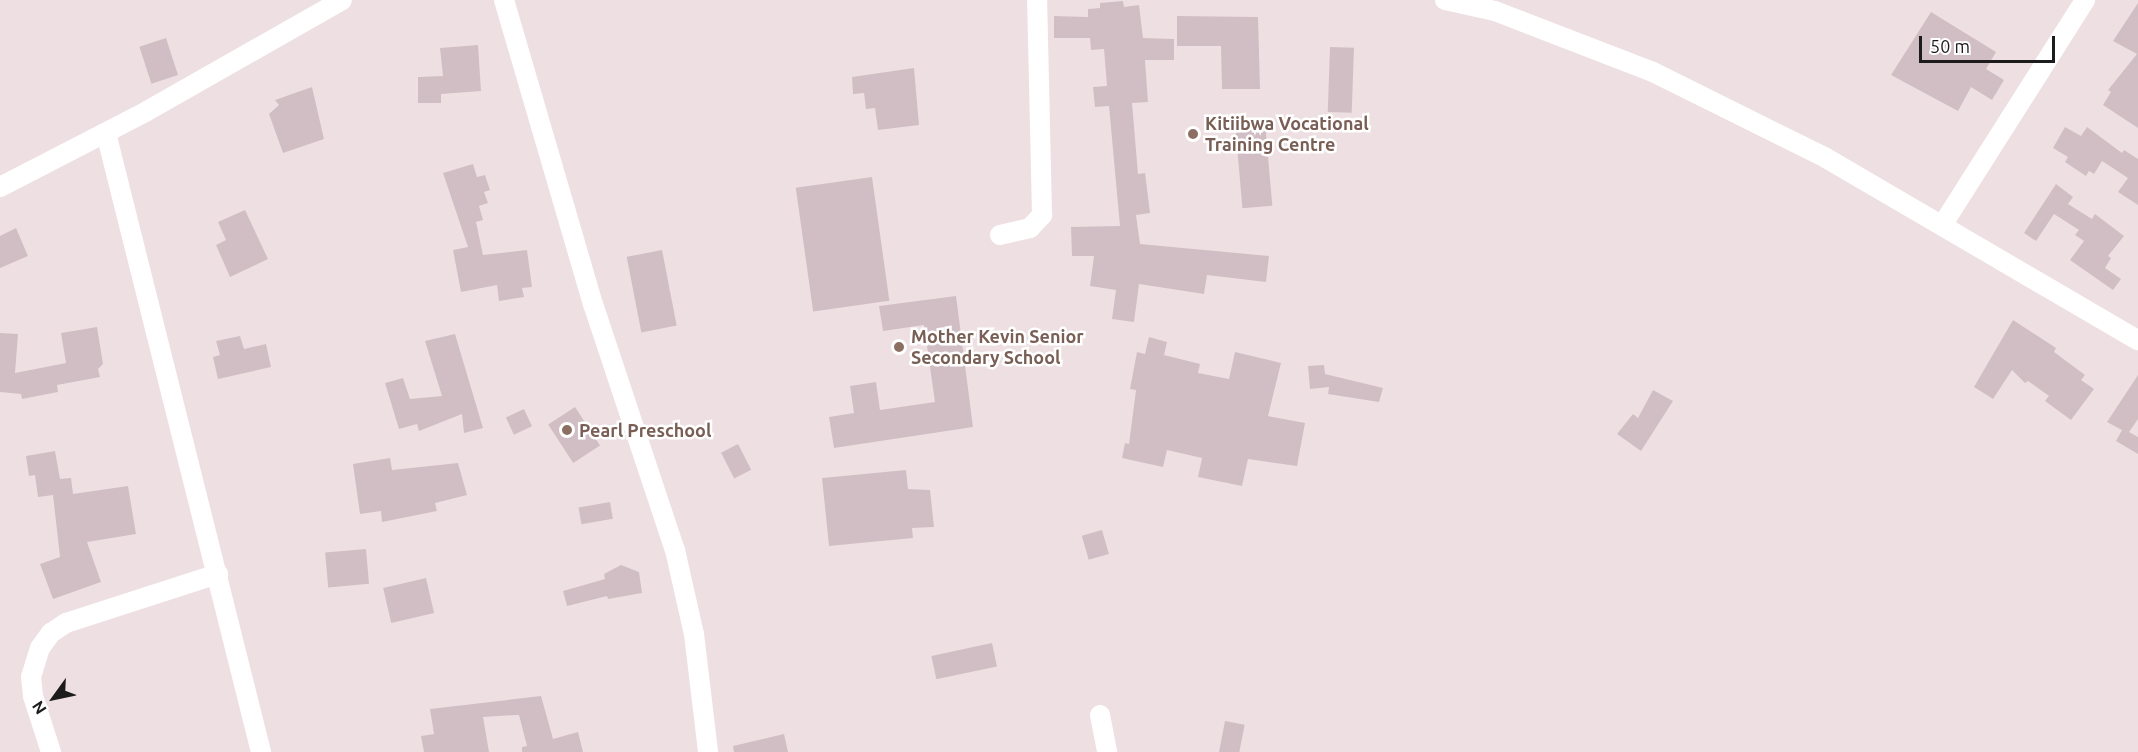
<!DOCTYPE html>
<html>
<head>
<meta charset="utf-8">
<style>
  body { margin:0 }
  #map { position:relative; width:2138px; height:752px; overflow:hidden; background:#eee0e2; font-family:Ubuntu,sans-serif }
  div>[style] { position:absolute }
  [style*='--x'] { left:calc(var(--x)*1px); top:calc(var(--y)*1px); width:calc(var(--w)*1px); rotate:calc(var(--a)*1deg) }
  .building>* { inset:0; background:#d1bec4; transform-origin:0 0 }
  .street>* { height:20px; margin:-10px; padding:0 10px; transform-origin:10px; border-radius:10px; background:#fff }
  .dots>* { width:16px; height:16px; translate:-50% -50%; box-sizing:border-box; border:3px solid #fff; border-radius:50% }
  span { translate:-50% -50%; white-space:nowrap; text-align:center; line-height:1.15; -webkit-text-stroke:5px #fff; paint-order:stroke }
  .education-label { font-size:18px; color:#785e54; font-weight:700 }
  .left { translate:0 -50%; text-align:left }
  .north { position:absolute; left:24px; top:668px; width:60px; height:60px; -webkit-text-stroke:4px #fff; paint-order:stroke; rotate:237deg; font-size:16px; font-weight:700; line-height:24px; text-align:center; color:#1c1c1c }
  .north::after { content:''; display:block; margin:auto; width:21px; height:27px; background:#1c1c1c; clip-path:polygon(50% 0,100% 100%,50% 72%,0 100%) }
  .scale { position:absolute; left:1919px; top:36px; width:136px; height:27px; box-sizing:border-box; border:3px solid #1c1c1c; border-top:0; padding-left:8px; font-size:18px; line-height:21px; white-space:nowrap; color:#1c1c1c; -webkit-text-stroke:4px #fff; paint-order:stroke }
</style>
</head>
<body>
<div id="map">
  <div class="building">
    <i style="clip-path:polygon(1123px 1px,1124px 7px,1139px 5px,1143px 38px,1174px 39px,1174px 60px,1145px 60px,1148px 102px,1132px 103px,1138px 174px,1145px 173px,1150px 213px,1136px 215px,1140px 244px,1269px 256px,1266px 282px,1207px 275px,1204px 294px,1139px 284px,1134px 322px,1112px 319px,1116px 290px,1090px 286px,1094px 256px,1072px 256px,1071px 227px,1120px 226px,1109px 106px,1095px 107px,1093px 87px,1107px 86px,1104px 49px,1091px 50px,1090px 38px,1054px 38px,1054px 16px,1088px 17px,1088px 9px,1100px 8px,1100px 3px)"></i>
    <i style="clip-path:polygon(2138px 3px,2138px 128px,2103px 105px,2111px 92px,2108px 90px,2137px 54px,2113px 41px)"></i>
    <i style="clip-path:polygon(1931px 12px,1996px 52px,1986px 69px,2004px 80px,1992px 100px,1971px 87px,1958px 111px,1891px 75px)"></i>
    <i style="clip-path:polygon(1177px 16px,1258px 17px,1260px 89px,1222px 89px,1221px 46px,1177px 46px)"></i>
    <i style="left:166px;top:38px;width:39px;height:28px;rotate:72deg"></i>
    <i style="clip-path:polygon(478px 45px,481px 91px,441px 94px,441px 103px,418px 103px,418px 77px,443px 76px,440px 48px)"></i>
    <i style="left:1330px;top:47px;width:24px;height:65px;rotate:2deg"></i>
    <i style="clip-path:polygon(914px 68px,919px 125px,878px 130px,875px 108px,866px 109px,864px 93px,853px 94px,852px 77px)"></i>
    <i style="clip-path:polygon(312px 87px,324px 139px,283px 153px,269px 114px,279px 105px,275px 100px)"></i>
    <i style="left:1265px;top:122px;width:84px;height:30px;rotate:85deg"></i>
    <i style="clip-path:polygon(2065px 127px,2081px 136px,2087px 127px,2122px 153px,2124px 150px,2138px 159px,2138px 205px,2118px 192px,2128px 178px,2102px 161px,2094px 174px,2089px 171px,2086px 176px,2065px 162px,2068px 157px,2053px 148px)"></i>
    <i style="clip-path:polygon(473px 164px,477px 177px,485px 175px,490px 190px,484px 192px,488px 203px,479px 206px,483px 220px,476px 222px,483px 255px,527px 250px,532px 287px,522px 288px,524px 297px,499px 301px,497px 285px,461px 292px,453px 250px,468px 247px,443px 173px)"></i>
    <i style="left:872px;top:177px;width:125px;height:77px;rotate:82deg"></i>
    <i style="clip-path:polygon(2056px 184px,2073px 197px,2068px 204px,2092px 219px,2095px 214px,2124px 236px,2108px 256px,2111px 258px,2105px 268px,2121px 279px,2113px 290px,2070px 260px,2084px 241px,2075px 235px,2079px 230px,2054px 214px,2036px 241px,2024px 233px)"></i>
    <i style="clip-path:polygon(245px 210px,268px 259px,230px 277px,216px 245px,226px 240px,218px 222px)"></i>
    <i style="clip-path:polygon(16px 228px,28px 256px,0 268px,0 236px)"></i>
    <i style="left:662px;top:250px;width:77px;height:36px;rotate:79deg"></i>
    <i style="clip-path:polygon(956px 296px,973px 427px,834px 448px,829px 417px,854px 413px,850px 386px,876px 382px,880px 410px,935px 402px,924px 325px,883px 331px,879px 306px)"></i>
    <i style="clip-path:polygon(2013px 320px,2056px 348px,2054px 352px,2085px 375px,2081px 380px,2094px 389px,2071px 420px,2045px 401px,2049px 396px,2028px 381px,2025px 383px,2012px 370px,1993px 399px,1974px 387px)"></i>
    <i style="clip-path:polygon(97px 327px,103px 364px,98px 369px,100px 377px,57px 385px,58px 392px,22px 399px,21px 394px,0 392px,0 333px,18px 334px,15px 373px,66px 363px,61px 333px)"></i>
    <i style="clip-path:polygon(455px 334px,483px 428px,464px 433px,462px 414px,419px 431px,417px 424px,399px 429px,385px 383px,403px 378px,410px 399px,442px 396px,425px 341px)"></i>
    <i style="clip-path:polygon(240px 336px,244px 349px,266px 344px,271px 367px,218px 379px,213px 357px,220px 355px,216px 341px)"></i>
    <i style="clip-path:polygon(1149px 337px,1167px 342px,1164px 355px,1200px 364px,1198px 373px,1229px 379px,1235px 352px,1281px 363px,1268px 416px,1305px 423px,1297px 466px,1248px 459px,1242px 486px,1198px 477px,1202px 458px,1167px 450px,1163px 467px,1122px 458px,1125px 443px,1129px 444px,1136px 390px,1130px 389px,1137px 352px,1145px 354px)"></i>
    <i style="clip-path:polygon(1324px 365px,1325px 374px,1383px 388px,1379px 402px,1328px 394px,1329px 387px,1310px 389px,1308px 366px)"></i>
    <i style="clip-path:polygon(2138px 375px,2138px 419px,2129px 432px,2138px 437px,2138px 454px,2116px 441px,2122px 430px,2107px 422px)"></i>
    <i style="clip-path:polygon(1653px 390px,1673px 401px,1641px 451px,1617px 434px,1633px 414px,1638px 418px)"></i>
    <i style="left:575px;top:407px;width:46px;height:32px;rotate:57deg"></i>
    <i style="left:524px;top:409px;width:19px;height:20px;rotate:65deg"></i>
    <i style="left:738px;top:444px;width:29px;height:19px;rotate:63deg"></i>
    <i style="clip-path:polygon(55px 451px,60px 479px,71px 478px,73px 494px,128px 486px,136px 534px,87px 542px,101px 582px,53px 599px,40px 564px,60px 557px,53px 495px,38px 497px,35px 475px,29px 476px,26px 456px)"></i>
    <i style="clip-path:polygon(390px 458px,392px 470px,458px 463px,467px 495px,435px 503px,437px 511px,382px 522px,381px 511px,360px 514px,353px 464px)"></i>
    <i style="clip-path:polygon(906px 470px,908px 489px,930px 490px,934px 527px,912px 528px,913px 538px,829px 546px,822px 478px)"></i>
    <i style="left:610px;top:502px;width:17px;height:32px;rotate:80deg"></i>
    <i style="left:1102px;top:530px;width:25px;height:21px;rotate:74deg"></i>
    <i style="left:366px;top:549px;width:35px;height:41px;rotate:85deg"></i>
    <i style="clip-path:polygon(621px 565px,639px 572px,642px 593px,608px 599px,607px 596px,567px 606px,563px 591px,605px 579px,604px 574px)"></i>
    <i style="left:426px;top:578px;width:36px;height:44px;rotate:77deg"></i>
    <i style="left:992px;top:643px;width:24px;height:62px;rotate:78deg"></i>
    <i style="clip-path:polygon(541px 696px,553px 739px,578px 732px,583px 752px,522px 752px,522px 747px,527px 746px,519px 715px,515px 715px,483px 717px,489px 752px,424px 752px,421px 736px,434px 734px,430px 709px)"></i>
    <i style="left:1225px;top:721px;width:20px;height:32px;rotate:11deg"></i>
    <i style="clip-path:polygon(784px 734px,788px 752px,734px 752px,733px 746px)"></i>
  </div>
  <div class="street">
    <i style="--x:504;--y:0;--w:317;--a:73.7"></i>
    <i style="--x:593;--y:304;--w:259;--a:71.6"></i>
    <i style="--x:675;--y:550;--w:86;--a:77.3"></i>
    <i style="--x:694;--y:634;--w:119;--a:83.2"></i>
    <i style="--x:1445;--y:0;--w:51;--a:12.4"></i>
    <i style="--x:1495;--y:11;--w:169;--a:21.1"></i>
    <i style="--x:1653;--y:72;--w:193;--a:26.4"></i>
    <i style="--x:1826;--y:158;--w:361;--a:30.3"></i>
    <i style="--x:106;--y:133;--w:638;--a:75.94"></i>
    <i style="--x:0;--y:187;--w:165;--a:-27.3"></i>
    <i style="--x:147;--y:111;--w:224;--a:-29.6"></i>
    <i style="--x:1943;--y:224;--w:265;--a:-57.6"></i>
    <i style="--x:1000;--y:235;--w:31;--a:-13"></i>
    <i style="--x:1030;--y:228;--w:18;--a:-47"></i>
    <i style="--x:1042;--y:215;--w:215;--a:-91.3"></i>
    <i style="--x:1100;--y:715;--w:38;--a:79"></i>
    <i style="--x:51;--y:752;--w:59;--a:-107.8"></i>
    <i style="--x:33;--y:696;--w:19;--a:-96"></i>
    <i style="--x:31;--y:677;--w:30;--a:-73"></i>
    <i style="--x:40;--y:648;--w:19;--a:-54"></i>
    <i style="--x:51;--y:633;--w:18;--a:-34"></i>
    <i style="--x:66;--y:623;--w:160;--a:-17.9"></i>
  </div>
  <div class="dots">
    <i style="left:1193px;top:134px;background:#8d6e63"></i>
    <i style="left:899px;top:347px;background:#8d6e63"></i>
    <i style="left:567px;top:430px;background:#8d6e63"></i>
  </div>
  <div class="education-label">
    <span class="left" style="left:1205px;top:134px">Kitiibwa Vocational<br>Training Centre</span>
    <span class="left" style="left:911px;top:347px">Mother Kevin Senior<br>Secondary School</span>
    <span class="left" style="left:579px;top:430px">Pearl Preschool</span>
  </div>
  <div class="north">N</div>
  <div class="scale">50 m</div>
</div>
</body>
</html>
